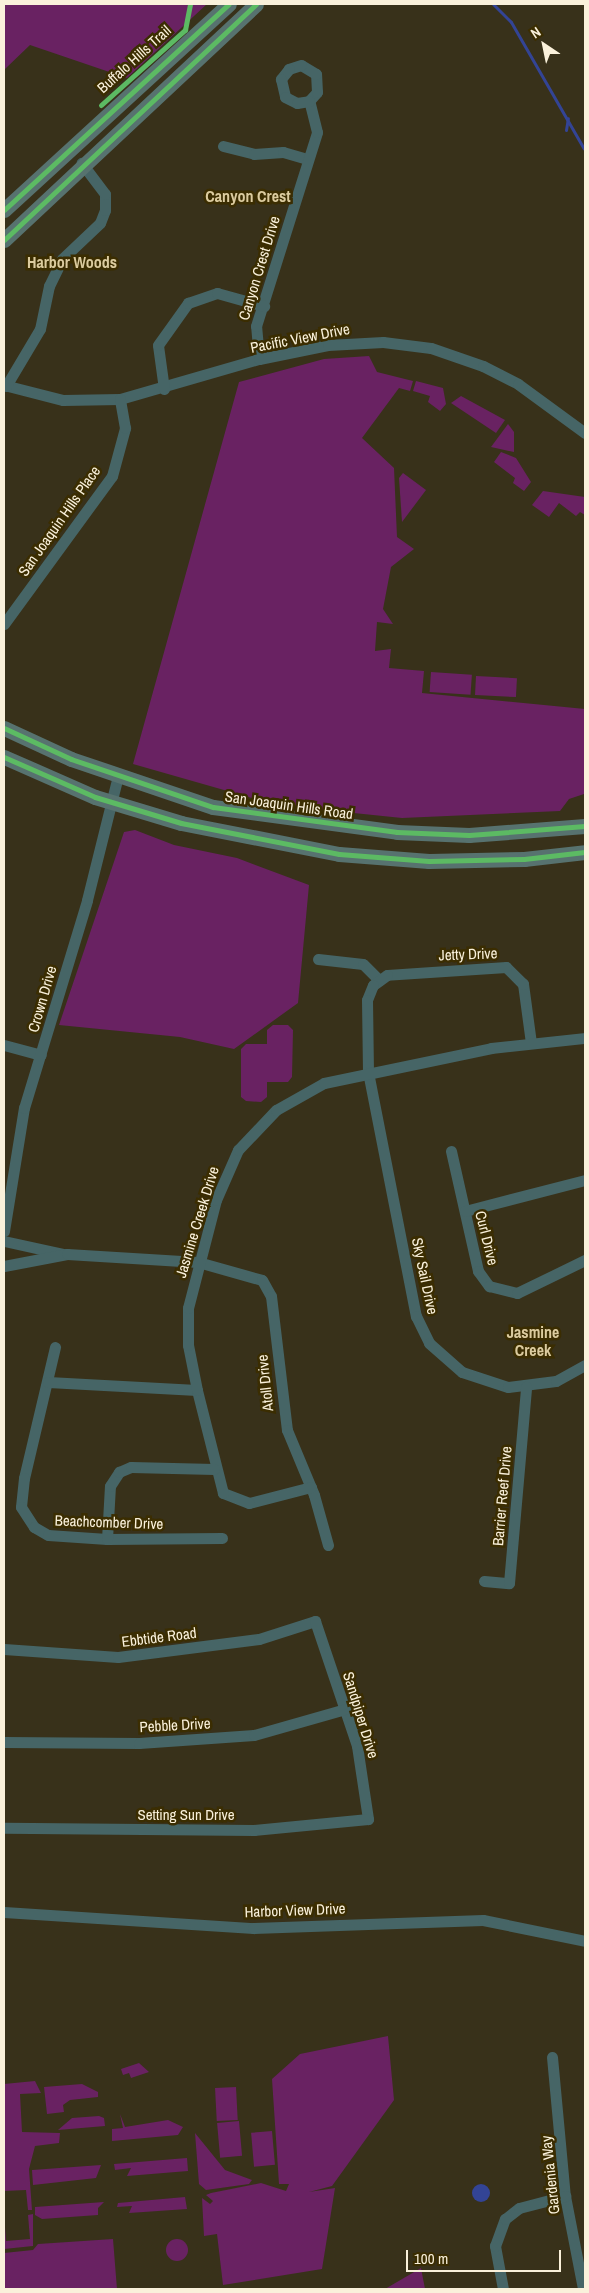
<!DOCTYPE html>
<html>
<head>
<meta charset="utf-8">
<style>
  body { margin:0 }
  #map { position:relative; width:589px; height:2293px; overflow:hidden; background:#38311a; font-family:"Archivo Narrow",sans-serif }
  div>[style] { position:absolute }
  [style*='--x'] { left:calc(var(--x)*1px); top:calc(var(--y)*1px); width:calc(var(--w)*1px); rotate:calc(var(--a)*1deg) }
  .green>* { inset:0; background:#692262; transform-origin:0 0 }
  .round { border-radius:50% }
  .water>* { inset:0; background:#334495 }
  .stream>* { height:3px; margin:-1.5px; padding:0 1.5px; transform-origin:1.5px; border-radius:1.5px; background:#334495 }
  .minor>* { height:11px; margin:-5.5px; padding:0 5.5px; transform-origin:5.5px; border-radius:5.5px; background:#466566 }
  .major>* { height:15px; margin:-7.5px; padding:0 7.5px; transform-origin:7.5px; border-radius:7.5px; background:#57726f }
  .cycleway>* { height:5px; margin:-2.5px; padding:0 2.5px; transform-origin:2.5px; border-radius:2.5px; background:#5cba63 }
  span { translate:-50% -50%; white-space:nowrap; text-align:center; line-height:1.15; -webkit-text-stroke:5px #3b2d01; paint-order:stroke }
  .street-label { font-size:15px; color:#faf1db }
  .neighbourhood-label { font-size:16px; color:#dbcb9f; font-weight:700 }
  .frame { position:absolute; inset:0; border:5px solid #faf1db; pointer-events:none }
  .north { position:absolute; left:519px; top:20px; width:50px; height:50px; -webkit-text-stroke:4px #3b2d01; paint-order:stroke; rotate:326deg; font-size:14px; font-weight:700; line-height:20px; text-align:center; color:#faf1db }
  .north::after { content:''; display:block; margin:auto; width:18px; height:22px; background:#faf1db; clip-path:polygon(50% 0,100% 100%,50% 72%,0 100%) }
  .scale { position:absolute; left:406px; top:2250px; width:155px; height:22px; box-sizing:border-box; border:2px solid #faf1db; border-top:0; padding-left:6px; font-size:15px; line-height:18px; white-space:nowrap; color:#faf1db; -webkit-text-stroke:4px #3b2d01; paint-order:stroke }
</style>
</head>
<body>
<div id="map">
  <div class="green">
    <i style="clip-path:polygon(4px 4px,207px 4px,127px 78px,30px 45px,5px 69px)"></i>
    <i style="clip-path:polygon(369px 356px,377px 372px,413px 381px,410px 391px,399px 388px,362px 438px,394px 468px,397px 537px,414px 549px,391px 567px,383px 609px,393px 624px,377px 622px,375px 651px,391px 649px,389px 668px,424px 671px,422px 693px,585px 709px,584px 794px,569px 799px,560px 811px,402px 818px,315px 809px,252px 798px,133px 764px,239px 382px,324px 359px)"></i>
    <i style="clip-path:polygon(416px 381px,443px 388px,446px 404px,440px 411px,428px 402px,430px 396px,413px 391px)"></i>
    <i style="clip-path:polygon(461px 396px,505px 420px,496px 433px,451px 403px)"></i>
    <i style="clip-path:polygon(508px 424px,514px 432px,514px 452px,491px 447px)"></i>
    <i style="clip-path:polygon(501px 452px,516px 458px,531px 482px,524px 491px,513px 483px,515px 478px,494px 462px)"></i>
    <i style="clip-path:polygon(403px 473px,426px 490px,402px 522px,399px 478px)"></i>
    <i style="clip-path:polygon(543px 491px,585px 497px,585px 515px,580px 512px,576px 516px,559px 503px,549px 517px,532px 505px)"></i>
    <i style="left:431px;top:672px;width:41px;height:20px;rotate:4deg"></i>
    <i style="left:476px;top:676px;width:41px;height:19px;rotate:3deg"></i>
    <i style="clip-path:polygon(135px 830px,174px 845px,237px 858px,309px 885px,298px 1003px,234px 1049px,180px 1037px,59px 1025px,124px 832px)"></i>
    <i style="clip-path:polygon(273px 1025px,288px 1025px,293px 1030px,292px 1077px,288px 1082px,267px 1082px,267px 1097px,261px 1102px,246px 1101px,241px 1097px,241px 1049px,246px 1044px,267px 1044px,267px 1030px)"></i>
    <i style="clip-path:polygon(388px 2036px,394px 2100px,332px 2186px,309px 2192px,335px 2188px,322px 2269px,223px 2285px,217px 2234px,204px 2236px,202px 2198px,210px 2204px,213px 2201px,206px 2195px,211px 2193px,261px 2183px,286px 2191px,289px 2184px,279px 2184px,272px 2079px,300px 2054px)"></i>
    <i style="clip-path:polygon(139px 2063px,149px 2072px,131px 2078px,129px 2073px,123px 2075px,121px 2069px)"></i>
    <i style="clip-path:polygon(35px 2081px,41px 2093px,20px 2094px,22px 2132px,60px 2133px,59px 2143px,35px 2146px,29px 2169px,32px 2210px,28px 2210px,26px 2190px,4px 2191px,4px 2084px)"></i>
    <i style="clip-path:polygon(82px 2084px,98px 2092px,98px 2097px,70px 2100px,63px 2105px,64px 2112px,47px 2114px,44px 2087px)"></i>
    <i style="left:236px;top:2087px;width:33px;height:21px;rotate:87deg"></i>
    <i style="clip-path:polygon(120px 2114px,125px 2127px,168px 2120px,183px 2127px,178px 2135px,112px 2141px,112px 2129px,123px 2128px)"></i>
    <i style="clip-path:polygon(72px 2118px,99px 2116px,104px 2118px,105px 2126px,58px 2130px)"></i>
    <i style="left:239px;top:2121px;width:35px;height:22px;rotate:85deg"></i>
    <i style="left:272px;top:2131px;width:34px;height:21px;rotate:85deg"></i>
    <i style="clip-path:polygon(195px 2133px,225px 2170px,252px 2180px,249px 2184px,206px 2190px,199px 2184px)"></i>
    <i style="clip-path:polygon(187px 2158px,188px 2171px,127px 2176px,131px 2168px,115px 2170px,114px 2164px)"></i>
    <i style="clip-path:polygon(101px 2165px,96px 2178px,33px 2185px,32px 2170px)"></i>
    <i style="clip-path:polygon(185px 2197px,187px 2209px,129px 2213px,132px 2206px,117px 2207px,118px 2203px)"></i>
    <i style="clip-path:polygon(104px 2202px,98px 2208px,98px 2215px,42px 2219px,35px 2215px,35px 2207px)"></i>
    <i style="clip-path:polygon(4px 2213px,6px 2241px,30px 2239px,28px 2215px,33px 2214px,33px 2246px,4px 2249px)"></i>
    <i style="clip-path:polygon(113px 2239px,117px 2289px,4px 2289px,4px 2253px,33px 2250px,38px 2244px)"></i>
    <i class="round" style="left:166px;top:2239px;width:22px;height:22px"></i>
    <i style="clip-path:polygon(421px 2268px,425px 2289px,385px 2289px)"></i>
  </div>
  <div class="water">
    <i class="round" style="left:472px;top:2184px;width:18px;height:18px"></i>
  </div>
  <div class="stream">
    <i style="--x:493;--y:4;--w:25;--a:45"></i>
    <i style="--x:511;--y:22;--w:146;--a:60.1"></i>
    <i style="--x:566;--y:130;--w:12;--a:-81"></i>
  </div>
  <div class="minor">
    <i style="--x:223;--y:146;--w:32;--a:14"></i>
    <i style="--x:254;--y:154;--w:29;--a:-4"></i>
    <i style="--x:283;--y:152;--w:26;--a:16"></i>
    <i style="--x:259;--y:359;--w:33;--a:-95"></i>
    <i style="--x:256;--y:326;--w:203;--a:-72.5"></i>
    <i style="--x:317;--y:132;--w:32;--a:-104"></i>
    <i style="--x:309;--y:101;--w:12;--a:-48"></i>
    <i style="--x:317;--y:92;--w:18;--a:-93"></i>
    <i style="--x:316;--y:74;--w:17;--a:-149"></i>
    <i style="--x:301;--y:65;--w:13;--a:162"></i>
    <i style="--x:289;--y:69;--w:13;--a:129"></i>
    <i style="--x:281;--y:79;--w:18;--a:77"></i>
    <i style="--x:285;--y:97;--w:13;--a:27"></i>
    <i style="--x:297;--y:103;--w:12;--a:-9"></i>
    <i style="--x:4;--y:385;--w:61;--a:14.3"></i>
    <i style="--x:63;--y:400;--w:57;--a:-1"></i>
    <i style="--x:120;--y:399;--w:145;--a:-16.1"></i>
    <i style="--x:259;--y:359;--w:70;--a:-11.5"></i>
    <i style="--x:328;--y:345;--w:55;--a:-3.1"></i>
    <i style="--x:383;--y:342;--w:48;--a:7.1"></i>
    <i style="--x:431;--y:348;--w:55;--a:19.1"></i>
    <i style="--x:483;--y:366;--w:39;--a:27"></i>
    <i style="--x:518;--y:384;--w:83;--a:36.2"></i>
    <i style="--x:6;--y:386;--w:66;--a:-59.2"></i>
    <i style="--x:40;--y:329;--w:44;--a:-78.2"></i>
    <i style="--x:49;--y:286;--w:30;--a:-64"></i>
    <i style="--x:62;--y:259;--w:52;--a:-43.5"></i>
    <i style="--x:100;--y:223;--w:14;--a:-69"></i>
    <i style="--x:105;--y:210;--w:16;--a:-90"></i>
    <i style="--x:105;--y:194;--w:39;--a:-127"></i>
    <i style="--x:164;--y:389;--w:44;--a:-97.8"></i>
    <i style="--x:158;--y:345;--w:52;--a:-54.5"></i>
    <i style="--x:188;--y:303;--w:31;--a:-19"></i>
    <i style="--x:217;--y:293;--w:49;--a:15.5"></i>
    <i style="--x:4;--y:624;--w:183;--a:-53.9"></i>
    <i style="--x:112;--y:476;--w:50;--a:-74.8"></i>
    <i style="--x:125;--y:428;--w:29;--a:-100"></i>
    <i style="--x:318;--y:959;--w:45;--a:6.3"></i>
    <i style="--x:363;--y:964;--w:23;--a:45"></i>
    <i style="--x:531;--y:1043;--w:60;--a:-97.7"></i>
    <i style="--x:523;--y:984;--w:24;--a:-135"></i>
    <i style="--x:506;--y:967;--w:119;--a:176.2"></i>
    <i style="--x:387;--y:975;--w:17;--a:144"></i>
    <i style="--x:373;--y:985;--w:16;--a:112"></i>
    <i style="--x:367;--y:1000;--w:72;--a:89.2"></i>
    <i style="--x:368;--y:1072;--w:249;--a:78.9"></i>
    <i style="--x:416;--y:1316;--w:30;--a:64"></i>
    <i style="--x:429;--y:1343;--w:44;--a:41.3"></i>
    <i style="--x:462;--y:1372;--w:48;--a:18.1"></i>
    <i style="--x:508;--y:1387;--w:48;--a:-7.1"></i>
    <i style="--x:556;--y:1381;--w:33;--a:-29"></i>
    <i style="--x:4;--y:1045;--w:38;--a:15"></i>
    <i style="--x:451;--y:1151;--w:123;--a:77.3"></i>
    <i style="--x:478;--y:1271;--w:19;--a:54"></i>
    <i style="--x:489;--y:1286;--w:29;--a:14"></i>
    <i style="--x:517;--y:1293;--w:76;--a:-25.9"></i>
    <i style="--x:465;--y:1211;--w:124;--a:-14.5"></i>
    <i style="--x:4;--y:1231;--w:125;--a:-80.8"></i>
    <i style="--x:24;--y:1108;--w:217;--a:-73.1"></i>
    <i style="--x:87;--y:900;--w:128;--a:-76"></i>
    <i style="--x:4;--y:1241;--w:60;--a:12.4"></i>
    <i style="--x:4;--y:1266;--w:64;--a:-10.8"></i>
    <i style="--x:67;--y:1254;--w:131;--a:3.5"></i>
    <i style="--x:198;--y:1262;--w:66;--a:15.7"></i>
    <i style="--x:262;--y:1280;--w:18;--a:61"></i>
    <i style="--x:271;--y:1296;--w:135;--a:83.2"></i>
    <i style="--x:287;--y:1430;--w:70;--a:67.4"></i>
    <i style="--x:314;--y:1495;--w:52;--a:74.4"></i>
    <i style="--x:55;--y:1347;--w:135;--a:103.3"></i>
    <i style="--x:24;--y:1478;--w:29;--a:96"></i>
    <i style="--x:21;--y:1507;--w:24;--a:57"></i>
    <i style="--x:34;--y:1527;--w:16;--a:30"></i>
    <i style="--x:48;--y:1535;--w:59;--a:3.9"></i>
    <i style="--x:107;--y:1539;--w:115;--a:-0.5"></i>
    <i style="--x:48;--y:1382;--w:149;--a:3.1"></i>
    <i style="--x:311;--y:1487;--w:64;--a:165.5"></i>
    <i style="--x:249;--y:1503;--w:28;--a:-159"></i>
    <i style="--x:223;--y:1493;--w:106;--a:-104.2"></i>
    <i style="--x:197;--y:1390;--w:46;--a:-101.3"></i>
    <i style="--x:188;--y:1345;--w:37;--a:-90"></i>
    <i style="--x:188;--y:1308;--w:112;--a:-75.5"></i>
    <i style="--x:216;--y:1200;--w:55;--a:-66.3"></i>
    <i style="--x:238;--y:1150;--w:55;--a:-46.5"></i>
    <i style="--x:276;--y:1110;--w:55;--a:-29.4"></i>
    <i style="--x:324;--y:1083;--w:171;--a:-11.8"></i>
    <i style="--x:491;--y:1048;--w:95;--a:-6.1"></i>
    <i style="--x:107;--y:1539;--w:53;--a:-86.8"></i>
    <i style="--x:110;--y:1486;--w:17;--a:-57"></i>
    <i style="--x:119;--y:1472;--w:13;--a:-23"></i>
    <i style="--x:131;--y:1467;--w:83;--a:1.4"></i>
    <i style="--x:484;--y:1581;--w:25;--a:5"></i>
    <i style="--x:509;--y:1583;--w:197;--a:-85"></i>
    <i style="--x:4;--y:1649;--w:114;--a:4"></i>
    <i style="--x:118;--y:1657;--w:142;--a:-7.3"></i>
    <i style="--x:259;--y:1639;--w:59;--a:-17.8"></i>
    <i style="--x:315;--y:1621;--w:132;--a:71.4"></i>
    <i style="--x:357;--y:1746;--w:74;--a:81.4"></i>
    <i style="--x:368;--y:1819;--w:115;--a:174.5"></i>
    <i style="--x:254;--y:1830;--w:250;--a:-179.5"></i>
    <i style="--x:4;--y:1742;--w:135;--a:0.4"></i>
    <i style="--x:139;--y:1743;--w:115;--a:-4"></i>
    <i style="--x:254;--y:1735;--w:95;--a:-15.9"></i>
    <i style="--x:4;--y:1912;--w:250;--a:3.7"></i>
    <i style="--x:253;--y:1928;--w:230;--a:-2"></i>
    <i style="--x:483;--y:1920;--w:104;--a:11.6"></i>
    <i style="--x:552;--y:2057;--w:140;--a:84.7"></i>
    <i style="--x:565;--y:2196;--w:95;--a:79"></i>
    <i style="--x:503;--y:2289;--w:44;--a:-100.5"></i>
    <i style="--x:495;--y:2246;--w:29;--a:-70"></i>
    <i style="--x:505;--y:2219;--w:18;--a:-38"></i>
    <i style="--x:519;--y:2208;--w:48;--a:-14.6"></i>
  </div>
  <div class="major">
    <i style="--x:4;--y:210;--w:305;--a:-42.5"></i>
    <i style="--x:4;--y:240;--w:345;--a:-43.1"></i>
    <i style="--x:4;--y:728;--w:74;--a:24.8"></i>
    <i style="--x:71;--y:759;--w:150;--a:18.7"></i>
    <i style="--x:213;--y:807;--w:186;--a:7.7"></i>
    <i style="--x:397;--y:832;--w:72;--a:2.4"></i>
    <i style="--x:469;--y:835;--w:116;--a:-4.4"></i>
    <i style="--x:4;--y:757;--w:99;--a:23.7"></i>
    <i style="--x:95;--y:797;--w:90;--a:16.8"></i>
    <i style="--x:181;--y:823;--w:161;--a:11.1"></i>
    <i style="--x:339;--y:854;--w:90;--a:4.4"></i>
    <i style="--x:429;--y:861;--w:95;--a:-1.2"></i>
    <i style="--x:524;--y:859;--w:61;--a:-6.5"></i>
  </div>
  <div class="cycleway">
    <i style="--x:101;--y:105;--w:113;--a:-41.8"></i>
    <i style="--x:185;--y:30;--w:26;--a:-79"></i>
    <i style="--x:4;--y:210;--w:305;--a:-42.5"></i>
    <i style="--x:4;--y:240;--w:345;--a:-43.1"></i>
    <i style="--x:4;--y:728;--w:74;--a:24.8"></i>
    <i style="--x:71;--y:759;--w:150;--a:18.7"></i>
    <i style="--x:213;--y:807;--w:186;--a:7.7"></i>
    <i style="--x:397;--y:832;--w:72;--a:2.4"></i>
    <i style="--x:469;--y:835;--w:116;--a:-4.4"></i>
    <i style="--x:4;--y:757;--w:99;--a:23.7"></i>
    <i style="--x:95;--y:797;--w:90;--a:16.8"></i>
    <i style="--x:181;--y:823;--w:161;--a:11.1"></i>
    <i style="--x:339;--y:854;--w:90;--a:4.4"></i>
    <i style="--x:429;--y:861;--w:95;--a:-1.2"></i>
    <i style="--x:524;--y:859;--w:61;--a:-6.5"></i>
  </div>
  <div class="street-label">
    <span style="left:134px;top:59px;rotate:-42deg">Buffalo Hills Trail</span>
    <span style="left:259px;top:268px;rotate:-73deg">Canyon Crest Drive</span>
    <span style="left:300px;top:338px;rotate:-11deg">Pacific View Drive</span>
    <span style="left:59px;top:521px;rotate:-55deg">San Joaquin Hills Place</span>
    <span style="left:289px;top:805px;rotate:8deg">San Joaquin Hills Road</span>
    <span style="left:468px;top:954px;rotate:-2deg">Jetty Drive</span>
    <span style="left:42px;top:999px;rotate:-74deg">Crown Drive</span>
    <span style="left:197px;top:1222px;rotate:-73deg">Jasmine Creek Drive</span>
    <span style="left:487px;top:1238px;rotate:76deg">Curl Drive</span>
    <span style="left:425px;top:1276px;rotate:78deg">Sky Sail Drive</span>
    <span style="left:265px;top:1383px;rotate:-96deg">Atoll Drive</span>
    <span style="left:502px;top:1496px;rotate:-85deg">Barrier Reef Drive</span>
    <span style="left:109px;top:1522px;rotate:2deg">Beachcomber Drive</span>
    <span style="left:159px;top:1637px;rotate:-7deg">Ebbtide Road</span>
    <span style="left:361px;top:1715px;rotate:73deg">Sandpiper Drive</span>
    <span style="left:175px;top:1725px;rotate:-3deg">Pebble Drive</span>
    <span style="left:186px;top:1815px">Setting Sun Drive</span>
    <span style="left:295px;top:1910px;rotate:-2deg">Harbor View Drive</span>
    <span style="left:550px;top:2175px;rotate:-96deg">Gardenia Way</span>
  </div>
  <div class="neighbourhood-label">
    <span style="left:248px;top:196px">Canyon Crest</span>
    <span style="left:72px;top:262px">Harbor Woods</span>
    <span style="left:533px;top:1341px">Jasmine<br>Creek</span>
  </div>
  <div class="frame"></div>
  <div class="north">N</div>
  <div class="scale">100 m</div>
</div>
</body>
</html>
